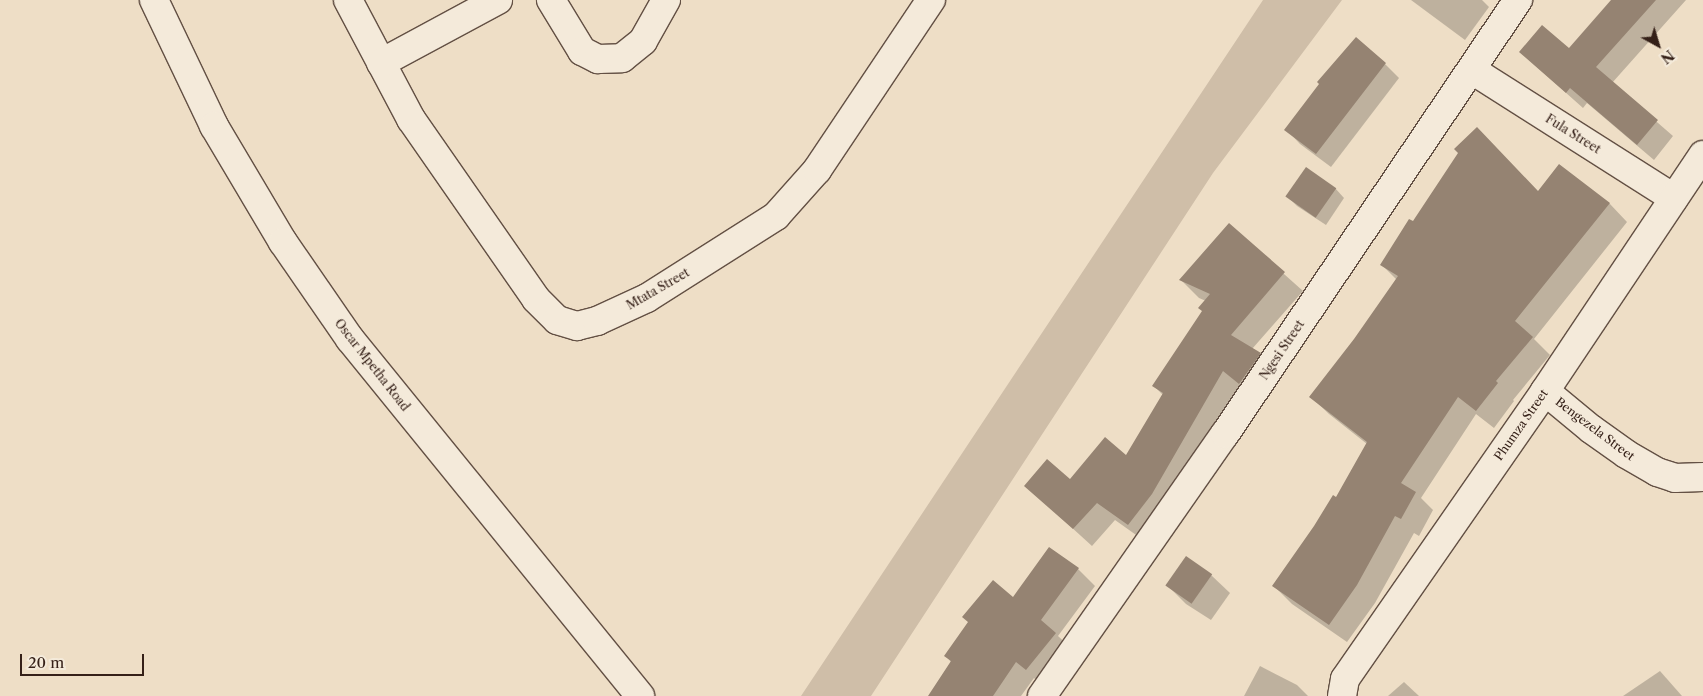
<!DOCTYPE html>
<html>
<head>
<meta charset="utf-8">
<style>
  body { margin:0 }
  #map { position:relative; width:1703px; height:696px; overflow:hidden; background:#eedec6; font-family:"Libre Caslon Text",serif }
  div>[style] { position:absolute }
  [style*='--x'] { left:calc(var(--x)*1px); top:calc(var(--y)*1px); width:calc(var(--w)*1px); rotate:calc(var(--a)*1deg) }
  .green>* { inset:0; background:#cfbea8 }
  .shadow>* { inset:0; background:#0003 }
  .building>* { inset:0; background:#958372; transform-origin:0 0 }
  .roads { filter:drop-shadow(1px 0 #635044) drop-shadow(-1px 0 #635044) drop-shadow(0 1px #635044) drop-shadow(0 -1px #635044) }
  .minor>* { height:28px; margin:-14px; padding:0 14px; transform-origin:14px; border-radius:14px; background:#f4eada }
  .tertiary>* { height:28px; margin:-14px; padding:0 14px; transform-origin:14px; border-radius:14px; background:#f4eada }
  span { translate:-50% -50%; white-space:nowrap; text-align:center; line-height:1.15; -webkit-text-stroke:5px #f4eada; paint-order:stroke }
  .street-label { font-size:12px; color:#352018 }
  .north { position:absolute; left:1633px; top:20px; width:50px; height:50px; -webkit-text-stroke:4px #f4eada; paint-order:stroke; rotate:141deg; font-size:14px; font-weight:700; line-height:20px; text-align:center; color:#352018 }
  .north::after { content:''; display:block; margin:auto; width:18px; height:22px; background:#352018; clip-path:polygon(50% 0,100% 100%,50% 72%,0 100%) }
  .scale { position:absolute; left:20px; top:654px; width:124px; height:22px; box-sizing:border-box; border:2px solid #352018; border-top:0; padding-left:6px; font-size:15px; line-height:18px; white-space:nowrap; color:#352018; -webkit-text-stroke:4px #f4eada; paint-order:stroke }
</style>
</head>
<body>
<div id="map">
  <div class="green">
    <i style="clip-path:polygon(1263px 0,1342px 0,1213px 173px,871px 696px,801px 696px)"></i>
  </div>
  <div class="shadow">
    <i style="clip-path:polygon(1411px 0,1482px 0,1489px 7px,1465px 40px)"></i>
    <i style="clip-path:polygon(1613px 0,1686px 0,1612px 83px,1673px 136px,1654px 160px,1587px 103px,1583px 108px,1520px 52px,1569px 49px)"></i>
    <i style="clip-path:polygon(1385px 64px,1399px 78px,1331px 167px,1300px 144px,1286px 129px)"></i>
    <i style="clip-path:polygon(1559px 165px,1610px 204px,1627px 222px,1534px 339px,1550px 355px,1513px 400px,1514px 401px,1494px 428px,1476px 414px,1421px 498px,1433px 510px,1419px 536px,1414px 533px,1375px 603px,1347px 642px,1292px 604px,1274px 586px,1337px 499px,1367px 444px,1329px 414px,1311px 397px,1355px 340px,1397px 280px,1382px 265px,1413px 223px,1538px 192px)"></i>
    <i style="clip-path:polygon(1335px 188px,1344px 198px,1326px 225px,1297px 206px,1288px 197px)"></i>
    <i style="clip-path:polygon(1229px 225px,1303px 291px,1252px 349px,1278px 372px,1146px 542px,1115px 520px,1092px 546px,1025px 485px,1070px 481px,1127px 457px,1163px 395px,1154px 386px,1204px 311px,1206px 301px,1199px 298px,1181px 280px)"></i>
    <i style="clip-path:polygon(1049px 548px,1078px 569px,1095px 586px,1058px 636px,1073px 650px,1043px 686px,1034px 678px,1021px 696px,929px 696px,951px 662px,946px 656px,1014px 598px)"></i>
    <i style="clip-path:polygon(1211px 575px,1230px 593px,1211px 620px,1186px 604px,1168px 586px)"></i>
    <i style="clip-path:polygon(1260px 666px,1297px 685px,1308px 696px,1244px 696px)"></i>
    <i style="clip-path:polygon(1660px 671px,1682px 696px,1623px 696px)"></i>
    <i style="clip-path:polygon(1404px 682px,1419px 696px,1388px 696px)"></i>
  </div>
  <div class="building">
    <i style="clip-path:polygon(1611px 0,1656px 0,1596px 67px,1658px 120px,1637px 145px,1570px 88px,1566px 93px,1519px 52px,1542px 25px,1569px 48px)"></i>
    <i style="clip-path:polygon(1356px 37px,1386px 63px,1316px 154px,1284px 130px,1319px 84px,1317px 82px)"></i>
    <i style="clip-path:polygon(1477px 127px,1538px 191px,1559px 164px,1610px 203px,1515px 321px,1533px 337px,1496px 381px,1498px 383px,1476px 411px,1458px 397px,1401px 483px,1416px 492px,1401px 519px,1395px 516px,1357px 585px,1329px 625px,1272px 586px,1314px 526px,1333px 495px,1336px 497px,1367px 442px,1309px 397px,1354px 339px,1398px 276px,1380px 265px,1409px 219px,1413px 221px,1458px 153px,1454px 149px)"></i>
    <i style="left:1306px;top:167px;width:37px;height:36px;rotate:35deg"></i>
    <i style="clip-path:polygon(1229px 223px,1285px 272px,1231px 335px,1261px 353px,1239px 384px,1223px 371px,1152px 494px,1128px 525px,1097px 503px,1073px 529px,1024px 486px,1047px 459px,1070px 479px,1105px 437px,1126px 455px,1163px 393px,1152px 386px,1202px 311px,1198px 308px,1210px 294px,1179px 280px)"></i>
    <i style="clip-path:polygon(1049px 547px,1079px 568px,1041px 620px,1056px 633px,1026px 670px,1016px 662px,993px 696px,928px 696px,951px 661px,944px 656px,968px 622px,962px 617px,993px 580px,1013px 597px)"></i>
    <i style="left:1186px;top:556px;width:32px;height:36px;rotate:35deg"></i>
  </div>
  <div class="roads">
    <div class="minor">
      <i style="--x:348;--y:0;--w:135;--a:62.1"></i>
      <i style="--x:411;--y:119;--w:219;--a:55.2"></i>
      <i style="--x:536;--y:299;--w:30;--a:45"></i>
      <i style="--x:557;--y:320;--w:21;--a:17"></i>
      <i style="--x:577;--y:326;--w:21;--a:-14"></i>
      <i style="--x:597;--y:321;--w:55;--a:-24.7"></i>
      <i style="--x:647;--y:298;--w:153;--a:-32.4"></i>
      <i style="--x:776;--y:216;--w:62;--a:-48.3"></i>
      <i style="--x:817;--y:170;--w:205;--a:-56.2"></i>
      <i style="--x:551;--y:0;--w:60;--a:58.7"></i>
      <i style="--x:582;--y:51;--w:18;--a:27"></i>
      <i style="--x:598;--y:59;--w:24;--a:-2"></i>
      <i style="--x:622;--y:58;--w:27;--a:-39"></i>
      <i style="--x:643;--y:41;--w:47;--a:-60.7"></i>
      <i style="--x:381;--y:63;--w:133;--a:-28.3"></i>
      <i style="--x:1472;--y:70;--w:239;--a:32.4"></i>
      <i style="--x:1545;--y:391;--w:60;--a:39.6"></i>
      <i style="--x:1591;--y:429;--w:43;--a:35.5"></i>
      <i style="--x:1626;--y:454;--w:36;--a:30"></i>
      <i style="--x:1657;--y:472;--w:19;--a:18"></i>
      <i style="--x:1675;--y:478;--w:28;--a:-2"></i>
      <i style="--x:1042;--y:696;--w:320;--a:-55.1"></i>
      <i style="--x:1225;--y:434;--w:524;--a:-55.98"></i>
      <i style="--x:1342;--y:696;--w:17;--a:-80"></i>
      <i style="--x:1345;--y:679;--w:351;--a:-55.2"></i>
      <i style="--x:1545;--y:391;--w:284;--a:-56.2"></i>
    </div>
    <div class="tertiary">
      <i style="--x:154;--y:0;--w:140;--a:64.5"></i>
      <i style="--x:214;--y:126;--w:135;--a:59.3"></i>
      <i style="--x:283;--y:242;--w:118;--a:55.4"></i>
      <i style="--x:350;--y:339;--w:460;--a:50.9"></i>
    </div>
  </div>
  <div class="street-label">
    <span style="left:1573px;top:134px;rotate:32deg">Fula Street</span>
    <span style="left:658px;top:289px;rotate:-30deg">Mtata Street</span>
    <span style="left:1282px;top:350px;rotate:-56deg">Ngesi Street</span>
    <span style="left:372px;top:365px;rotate:52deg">Oscar Mpetha Road</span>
    <span style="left:1521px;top:425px;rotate:-55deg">Phumza Street</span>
    <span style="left:1595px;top:429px;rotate:37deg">Bengezela Street</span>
  </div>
  <div class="north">N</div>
  <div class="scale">20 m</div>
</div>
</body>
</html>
